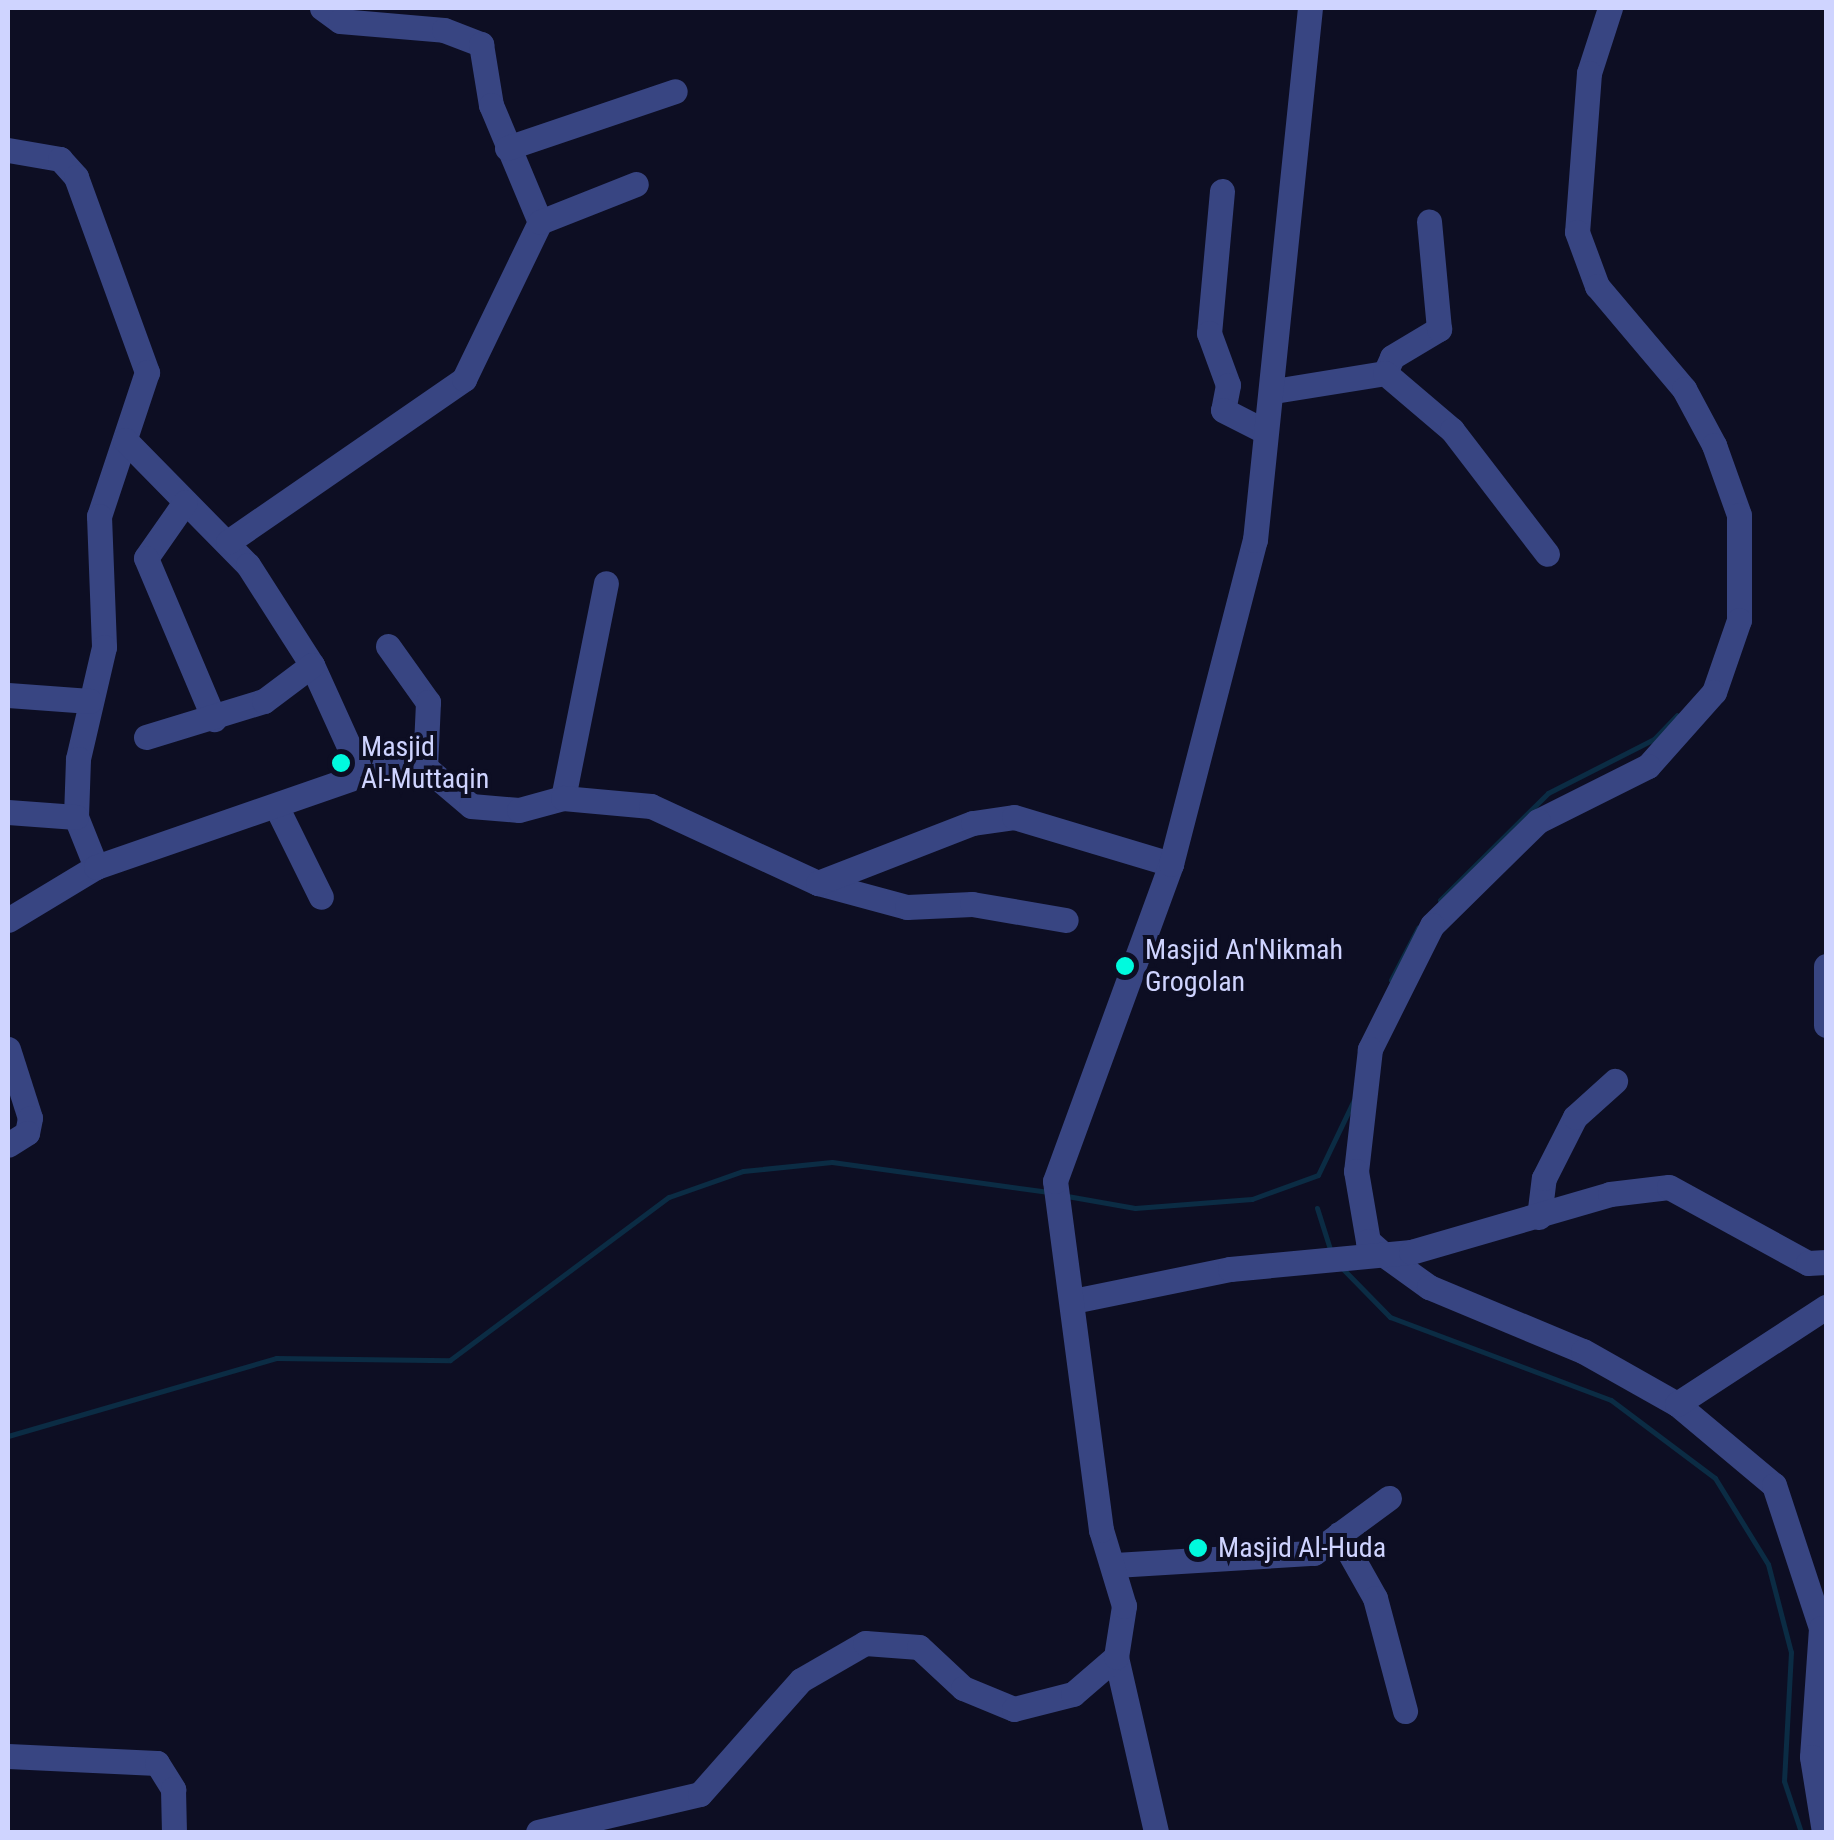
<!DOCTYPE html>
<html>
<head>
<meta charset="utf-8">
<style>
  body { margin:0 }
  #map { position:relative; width:1834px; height:1840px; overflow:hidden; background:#0d0e23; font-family:"Roboto Condensed",sans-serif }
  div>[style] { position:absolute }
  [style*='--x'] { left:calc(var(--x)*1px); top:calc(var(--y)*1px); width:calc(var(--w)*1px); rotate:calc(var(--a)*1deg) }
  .stream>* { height:5px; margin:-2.5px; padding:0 2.5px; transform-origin:2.5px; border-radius:2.5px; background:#0b2c44 }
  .minor>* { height:25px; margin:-12.5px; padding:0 12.5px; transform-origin:12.5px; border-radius:12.5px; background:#384582 }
  .dots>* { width:28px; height:28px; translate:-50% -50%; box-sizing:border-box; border:5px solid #0d0e23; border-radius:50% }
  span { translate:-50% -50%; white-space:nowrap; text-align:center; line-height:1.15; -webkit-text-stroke:8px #0d0e23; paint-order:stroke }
  .poi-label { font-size:28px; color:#cfd4ff }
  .left { translate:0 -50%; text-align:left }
  .frame { position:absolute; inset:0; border:10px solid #cfd4ff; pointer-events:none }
</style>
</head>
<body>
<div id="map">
  <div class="stream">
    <i style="--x:1440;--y:900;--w:152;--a:-44.7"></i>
    <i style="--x:1548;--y:793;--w:119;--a:-27"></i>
    <i style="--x:1654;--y:739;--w:33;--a:-46"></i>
    <i style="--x:1391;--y:980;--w:59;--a:-62.6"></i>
    <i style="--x:1067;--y:1196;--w:69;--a:10"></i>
    <i style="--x:1135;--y:1208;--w:117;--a:-4.4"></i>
    <i style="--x:1252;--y:1199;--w:70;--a:-20"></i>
    <i style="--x:1318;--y:1175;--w:83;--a:-64.4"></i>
    <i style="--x:1317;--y:1208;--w:43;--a:72.4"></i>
    <i style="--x:1341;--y:1267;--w:70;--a:45.6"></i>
    <i style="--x:1390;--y:1317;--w:236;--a:20.6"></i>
    <i style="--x:1611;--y:1400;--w:130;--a:36.9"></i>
    <i style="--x:1715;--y:1478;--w:101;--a:58.4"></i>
    <i style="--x:1768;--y:1564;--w:91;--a:75.4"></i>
    <i style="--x:1791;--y:1652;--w:129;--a:93.1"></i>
    <i style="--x:1784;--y:1781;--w:54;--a:71.6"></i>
    <i style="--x:8;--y:1436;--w:279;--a:-16.2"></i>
    <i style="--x:276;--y:1358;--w:174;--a:0.7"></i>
    <i style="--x:450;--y:1360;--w:273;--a:-36.7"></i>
    <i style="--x:669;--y:1197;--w:78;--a:-19.4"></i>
    <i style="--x:743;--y:1171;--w:89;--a:-5.8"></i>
    <i style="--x:832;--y:1162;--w:217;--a:7.9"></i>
  </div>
  <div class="minor">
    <i style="--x:322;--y:8;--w:22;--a:36"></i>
    <i style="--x:340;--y:21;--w:104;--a:4.9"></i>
    <i style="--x:444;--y:30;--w:40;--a:21"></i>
    <i style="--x:481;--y:44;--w:62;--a:80.7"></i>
    <i style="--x:491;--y:105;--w:127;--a:67.3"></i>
    <i style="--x:1610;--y:8;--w:68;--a:107.9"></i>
    <i style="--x:1589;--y:73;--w:159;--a:94.3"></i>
    <i style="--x:1577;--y:232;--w:58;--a:69.7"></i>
    <i style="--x:1597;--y:286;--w:135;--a:49.8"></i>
    <i style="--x:1684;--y:389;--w:64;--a:61.8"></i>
    <i style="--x:1714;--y:445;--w:74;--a:70.3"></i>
    <i style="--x:1739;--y:515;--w:105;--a:90"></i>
    <i style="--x:1739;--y:620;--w:76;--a:109.1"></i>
    <i style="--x:1714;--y:692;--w:99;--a:131.7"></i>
    <i style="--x:1648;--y:766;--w:123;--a:153.4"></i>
    <i style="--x:1538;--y:821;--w:148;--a:135.5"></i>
    <i style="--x:1432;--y:925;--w:139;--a:116.6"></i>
    <i style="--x:1370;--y:1049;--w:123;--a:96.5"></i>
    <i style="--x:1356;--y:1171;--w:71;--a:80.3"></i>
    <i style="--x:1368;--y:1241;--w:20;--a:41"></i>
    <i style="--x:1383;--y:1254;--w:57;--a:35.7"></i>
    <i style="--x:1429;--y:1287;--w:167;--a:22.6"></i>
    <i style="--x:1583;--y:1351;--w:108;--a:29.4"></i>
    <i style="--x:1677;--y:1404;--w:126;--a:39.9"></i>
    <i style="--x:1774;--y:1485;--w:151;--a:71.8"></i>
    <i style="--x:1821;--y:1628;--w:129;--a:94"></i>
    <i style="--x:1812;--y:1757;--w:76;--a:80.9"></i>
    <i style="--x:507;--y:148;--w:177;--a:-18.7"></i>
    <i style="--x:8;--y:150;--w:53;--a:9.8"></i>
    <i style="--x:60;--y:159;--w:24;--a:48"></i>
    <i style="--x:76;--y:177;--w:208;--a:70"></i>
    <i style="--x:147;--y:372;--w:152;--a:108.4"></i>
    <i style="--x:99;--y:516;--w:131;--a:87.8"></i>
    <i style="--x:104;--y:647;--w:115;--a:103.1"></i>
    <i style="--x:78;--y:759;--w:58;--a:92"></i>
    <i style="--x:76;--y:817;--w:54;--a:68.2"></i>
    <i style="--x:1222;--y:191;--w:143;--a:95.2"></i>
    <i style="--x:1209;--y:333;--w:55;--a:69.9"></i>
    <i style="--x:1228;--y:385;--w:25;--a:101"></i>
    <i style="--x:1223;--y:410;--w:46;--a:27.1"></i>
    <i style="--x:1385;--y:373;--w:17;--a:-66"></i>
    <i style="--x:1392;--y:357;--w:55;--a:-30.8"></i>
    <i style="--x:1439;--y:329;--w:108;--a:-95.3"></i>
    <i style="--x:1274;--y:391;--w:112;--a:-9.2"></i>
    <i style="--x:1385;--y:373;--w:88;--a:40.4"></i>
    <i style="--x:1452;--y:430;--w:156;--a:52.5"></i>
    <i style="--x:125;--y:440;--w:175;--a:45.5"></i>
    <i style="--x:248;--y:565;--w:119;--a:57.4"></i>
    <i style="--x:312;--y:665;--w:116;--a:65.6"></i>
    <i style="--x:185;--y:502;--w:68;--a:124.9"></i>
    <i style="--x:146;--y:558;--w:175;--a:67.1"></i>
    <i style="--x:228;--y:542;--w:287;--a:-34.6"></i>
    <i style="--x:464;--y:379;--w:174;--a:-64.2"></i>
    <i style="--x:540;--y:222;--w:103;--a:-21.6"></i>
    <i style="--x:388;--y:646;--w:69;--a:54.5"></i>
    <i style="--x:428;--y:702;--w:65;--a:92.6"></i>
    <i style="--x:8;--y:695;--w:82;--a:4.2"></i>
    <i style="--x:146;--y:737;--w:123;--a:-17"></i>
    <i style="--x:264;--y:701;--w:60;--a:-36.9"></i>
    <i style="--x:563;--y:798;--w:219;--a:-78.7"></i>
    <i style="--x:277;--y:808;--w:99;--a:63.7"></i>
    <i style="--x:8;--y:812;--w:68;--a:4.2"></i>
    <i style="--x:818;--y:883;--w:92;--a:15.1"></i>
    <i style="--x:907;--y:907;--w:65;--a:-2.6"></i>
    <i style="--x:972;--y:904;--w:95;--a:9.7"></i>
    <i style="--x:8;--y:920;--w:103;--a:-31.1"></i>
    <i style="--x:96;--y:867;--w:321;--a:-19.1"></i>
    <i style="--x:399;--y:762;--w:26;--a:11"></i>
    <i style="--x:425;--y:767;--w:60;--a:40.3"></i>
    <i style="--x:471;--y:806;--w:48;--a:4.8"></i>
    <i style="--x:519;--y:810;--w:46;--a:-15.3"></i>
    <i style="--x:563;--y:798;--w:88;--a:5.2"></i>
    <i style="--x:651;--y:806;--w:184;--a:24.8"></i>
    <i style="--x:818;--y:883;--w:166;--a:-21.2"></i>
    <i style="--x:973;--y:823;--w:41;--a:-8.3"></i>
    <i style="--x:1014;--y:817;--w:164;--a:16.7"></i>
    <i style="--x:1826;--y:966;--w:59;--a:90"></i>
    <i style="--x:8;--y:1049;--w:72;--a:72.3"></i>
    <i style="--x:30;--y:1118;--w:15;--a:101"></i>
    <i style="--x:27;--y:1133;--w:22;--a:148"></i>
    <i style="--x:1539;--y:1217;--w:39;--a:-83"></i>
    <i style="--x:1544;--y:1178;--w:68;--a:-63.1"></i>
    <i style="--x:1575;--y:1117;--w:54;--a:-42"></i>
    <i style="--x:1078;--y:1300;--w:155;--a:-11.5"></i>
    <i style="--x:1230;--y:1269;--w:182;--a:-5.4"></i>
    <i style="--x:1411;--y:1252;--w:207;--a:-16.2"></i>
    <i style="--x:1610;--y:1194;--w:59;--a:-6.8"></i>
    <i style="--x:1669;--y:1187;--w:158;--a:28.7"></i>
    <i style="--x:1808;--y:1263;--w:18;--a:-3"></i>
    <i style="--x:1677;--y:1404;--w:178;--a:-33.1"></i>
    <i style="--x:1339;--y:1534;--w:73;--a:60.6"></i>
    <i style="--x:1375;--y:1598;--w:117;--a:75.1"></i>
    <i style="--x:1115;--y:1565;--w:199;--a:-3.5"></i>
    <i style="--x:1314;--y:1553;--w:93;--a:-36.3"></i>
    <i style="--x:1116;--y:1657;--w:180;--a:77.1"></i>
    <i style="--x:8;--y:1756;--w:149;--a:2.7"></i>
    <i style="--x:157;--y:1763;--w:31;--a:58"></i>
    <i style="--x:173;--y:1789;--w:43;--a:88.7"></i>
    <i style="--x:538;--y:1832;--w:166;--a:-13.2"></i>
    <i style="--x:700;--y:1794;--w:152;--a:-48.5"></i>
    <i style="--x:801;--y:1680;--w:74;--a:-30"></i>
    <i style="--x:865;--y:1643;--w:54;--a:4.2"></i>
    <i style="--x:919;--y:1647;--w:60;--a:43"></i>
    <i style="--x:963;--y:1688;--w:55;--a:22.4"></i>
    <i style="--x:1014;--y:1709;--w:61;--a:-14.3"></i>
    <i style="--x:1073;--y:1694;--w:57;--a:-40.7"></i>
    <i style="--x:1116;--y:1657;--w:52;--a:-81.1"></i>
    <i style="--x:1124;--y:1606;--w:79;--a:-106.8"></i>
    <i style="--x:1101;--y:1530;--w:352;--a:-97.5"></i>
    <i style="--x:1055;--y:1181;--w:338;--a:-69.9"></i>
    <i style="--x:1171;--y:864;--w:335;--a:-75.5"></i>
    <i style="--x:1255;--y:540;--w:535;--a:-84.1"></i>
  </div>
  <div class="dots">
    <i style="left:341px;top:763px;background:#00fade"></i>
    <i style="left:1125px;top:966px;background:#00fade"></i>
    <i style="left:1198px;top:1548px;background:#00fade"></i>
  </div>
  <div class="poi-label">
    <span class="left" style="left:361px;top:763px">Masjid<br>Al-Muttaqin</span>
    <span class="left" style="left:1145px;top:966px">Masjid An'Nikmah<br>Grogolan</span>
    <span class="left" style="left:1218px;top:1548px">Masjid Al-Huda</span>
  </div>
  <div class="frame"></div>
</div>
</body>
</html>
